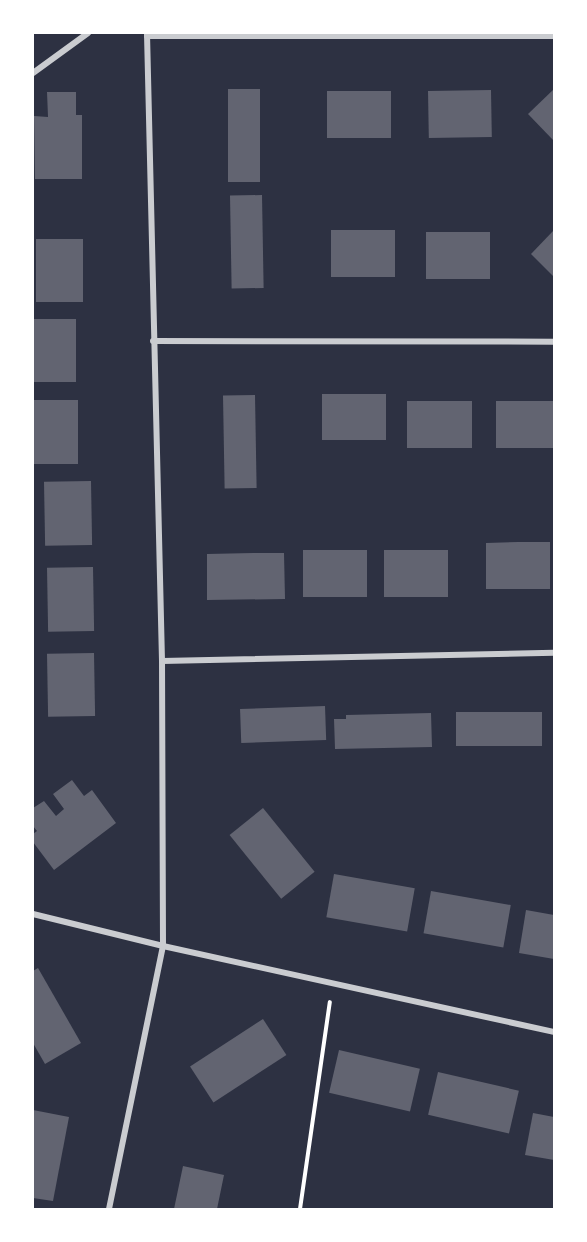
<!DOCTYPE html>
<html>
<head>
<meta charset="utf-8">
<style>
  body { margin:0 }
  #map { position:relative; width:587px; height:1242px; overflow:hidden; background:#2d3142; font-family:Karla,sans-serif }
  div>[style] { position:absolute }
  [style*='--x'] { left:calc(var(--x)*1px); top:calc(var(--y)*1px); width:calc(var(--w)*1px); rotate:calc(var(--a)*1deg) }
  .building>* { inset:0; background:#626471; transform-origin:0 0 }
  .path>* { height:4px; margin:-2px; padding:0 2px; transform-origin:2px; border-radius:2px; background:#fff }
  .minor>* { height:6px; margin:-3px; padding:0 3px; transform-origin:3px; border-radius:3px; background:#caccd0 }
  span { translate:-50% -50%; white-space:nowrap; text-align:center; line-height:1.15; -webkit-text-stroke:4.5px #fff; paint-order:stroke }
  .frame { position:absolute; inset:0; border:34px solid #fff; pointer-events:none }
</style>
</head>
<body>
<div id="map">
  <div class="building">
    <i style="left:228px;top:89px;width:32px;height:93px"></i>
    <i style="clip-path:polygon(554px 89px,554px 141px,528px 114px)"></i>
    <i style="left:491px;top:90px;width:47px;height:63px;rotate:89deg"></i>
    <i style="left:327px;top:91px;width:64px;height:47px"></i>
    <i style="clip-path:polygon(47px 92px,76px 92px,76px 115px,82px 115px,82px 179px,35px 179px,34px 116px,48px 117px)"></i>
    <i style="left:262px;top:195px;width:93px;height:32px;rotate:89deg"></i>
    <i style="left:395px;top:230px;width:47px;height:64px;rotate:90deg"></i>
    <i style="clip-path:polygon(554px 230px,554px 277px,531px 254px)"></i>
    <i style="left:490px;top:232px;width:47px;height:64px;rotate:90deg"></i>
    <i style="left:36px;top:239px;width:47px;height:63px"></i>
    <i style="left:76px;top:319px;width:63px;height:43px;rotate:90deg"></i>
    <i style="left:386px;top:394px;width:46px;height:64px;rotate:90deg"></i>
    <i style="left:255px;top:395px;width:93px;height:32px;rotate:89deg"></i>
    <i style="left:78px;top:400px;width:64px;height:45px;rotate:90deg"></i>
    <i style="left:407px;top:401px;width:65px;height:47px"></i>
    <i style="left:554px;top:401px;width:47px;height:58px;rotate:90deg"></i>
    <i style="left:91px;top:481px;width:64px;height:47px;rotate:89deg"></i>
    <i style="clip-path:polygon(518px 542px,550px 542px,550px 589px,486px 589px,486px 543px)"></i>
    <i style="left:367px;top:550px;width:47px;height:64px;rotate:90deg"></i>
    <i style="left:384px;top:550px;width:64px;height:47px"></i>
    <i style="clip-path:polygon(253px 553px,284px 553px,285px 599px,207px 600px,207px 554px)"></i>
    <i style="left:93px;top:567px;width:64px;height:46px;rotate:89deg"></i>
    <i style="left:94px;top:653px;width:63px;height:47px;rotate:89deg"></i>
    <i style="left:325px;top:706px;width:34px;height:85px;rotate:88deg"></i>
    <i style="left:542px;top:712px;width:34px;height:86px;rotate:90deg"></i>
    <i style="clip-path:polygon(431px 713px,432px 747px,335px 749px,334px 719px,346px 719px,346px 715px)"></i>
    <i style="clip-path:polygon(72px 780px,84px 796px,92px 790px,116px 823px,54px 870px,33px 842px,33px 834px,37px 831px,33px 826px,33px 808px,44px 801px,56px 816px,64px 809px,53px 794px)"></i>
    <i style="left:263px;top:808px;width:82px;height:43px;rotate:51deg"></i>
    <i style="left:334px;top:874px;width:82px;height:44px;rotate:10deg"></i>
    <i style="left:431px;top:891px;width:81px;height:43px;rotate:10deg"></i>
    <i style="clip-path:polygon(526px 910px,554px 915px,554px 959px,519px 953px)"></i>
    <i style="clip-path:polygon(38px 968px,81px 1043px,45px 1064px,33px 1043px,33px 971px)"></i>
    <i style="left:263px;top:1019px;width:43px;height:87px;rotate:57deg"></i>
    <i style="left:339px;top:1050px;width:83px;height:44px;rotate:13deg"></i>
    <i style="left:438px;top:1072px;width:83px;height:44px;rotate:13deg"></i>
    <i style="clip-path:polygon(33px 1110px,69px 1117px,53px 1201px,33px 1198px)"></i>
    <i style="clip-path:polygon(533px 1113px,554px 1117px,554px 1160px,525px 1155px)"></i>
    <i style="clip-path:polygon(183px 1166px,224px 1175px,217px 1209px,174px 1209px)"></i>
  </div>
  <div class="path">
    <i style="--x:300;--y:1209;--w:209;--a:-81.8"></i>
  </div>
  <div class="minor">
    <i style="--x:147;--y:36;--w:407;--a:0"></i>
    <i style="--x:33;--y:73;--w:68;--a:-36"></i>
    <i style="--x:153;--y:341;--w:401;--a:0.1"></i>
    <i style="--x:162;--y:661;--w:392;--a:-1.2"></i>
    <i style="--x:33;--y:914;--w:134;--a:13.8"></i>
    <i style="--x:163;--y:946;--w:400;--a:12.4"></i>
    <i style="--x:109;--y:1209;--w:268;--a:-78.4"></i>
    <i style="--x:163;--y:946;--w:285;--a:-90.2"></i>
    <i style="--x:162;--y:661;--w:628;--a:-91.37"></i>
  </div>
  <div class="frame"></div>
</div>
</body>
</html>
